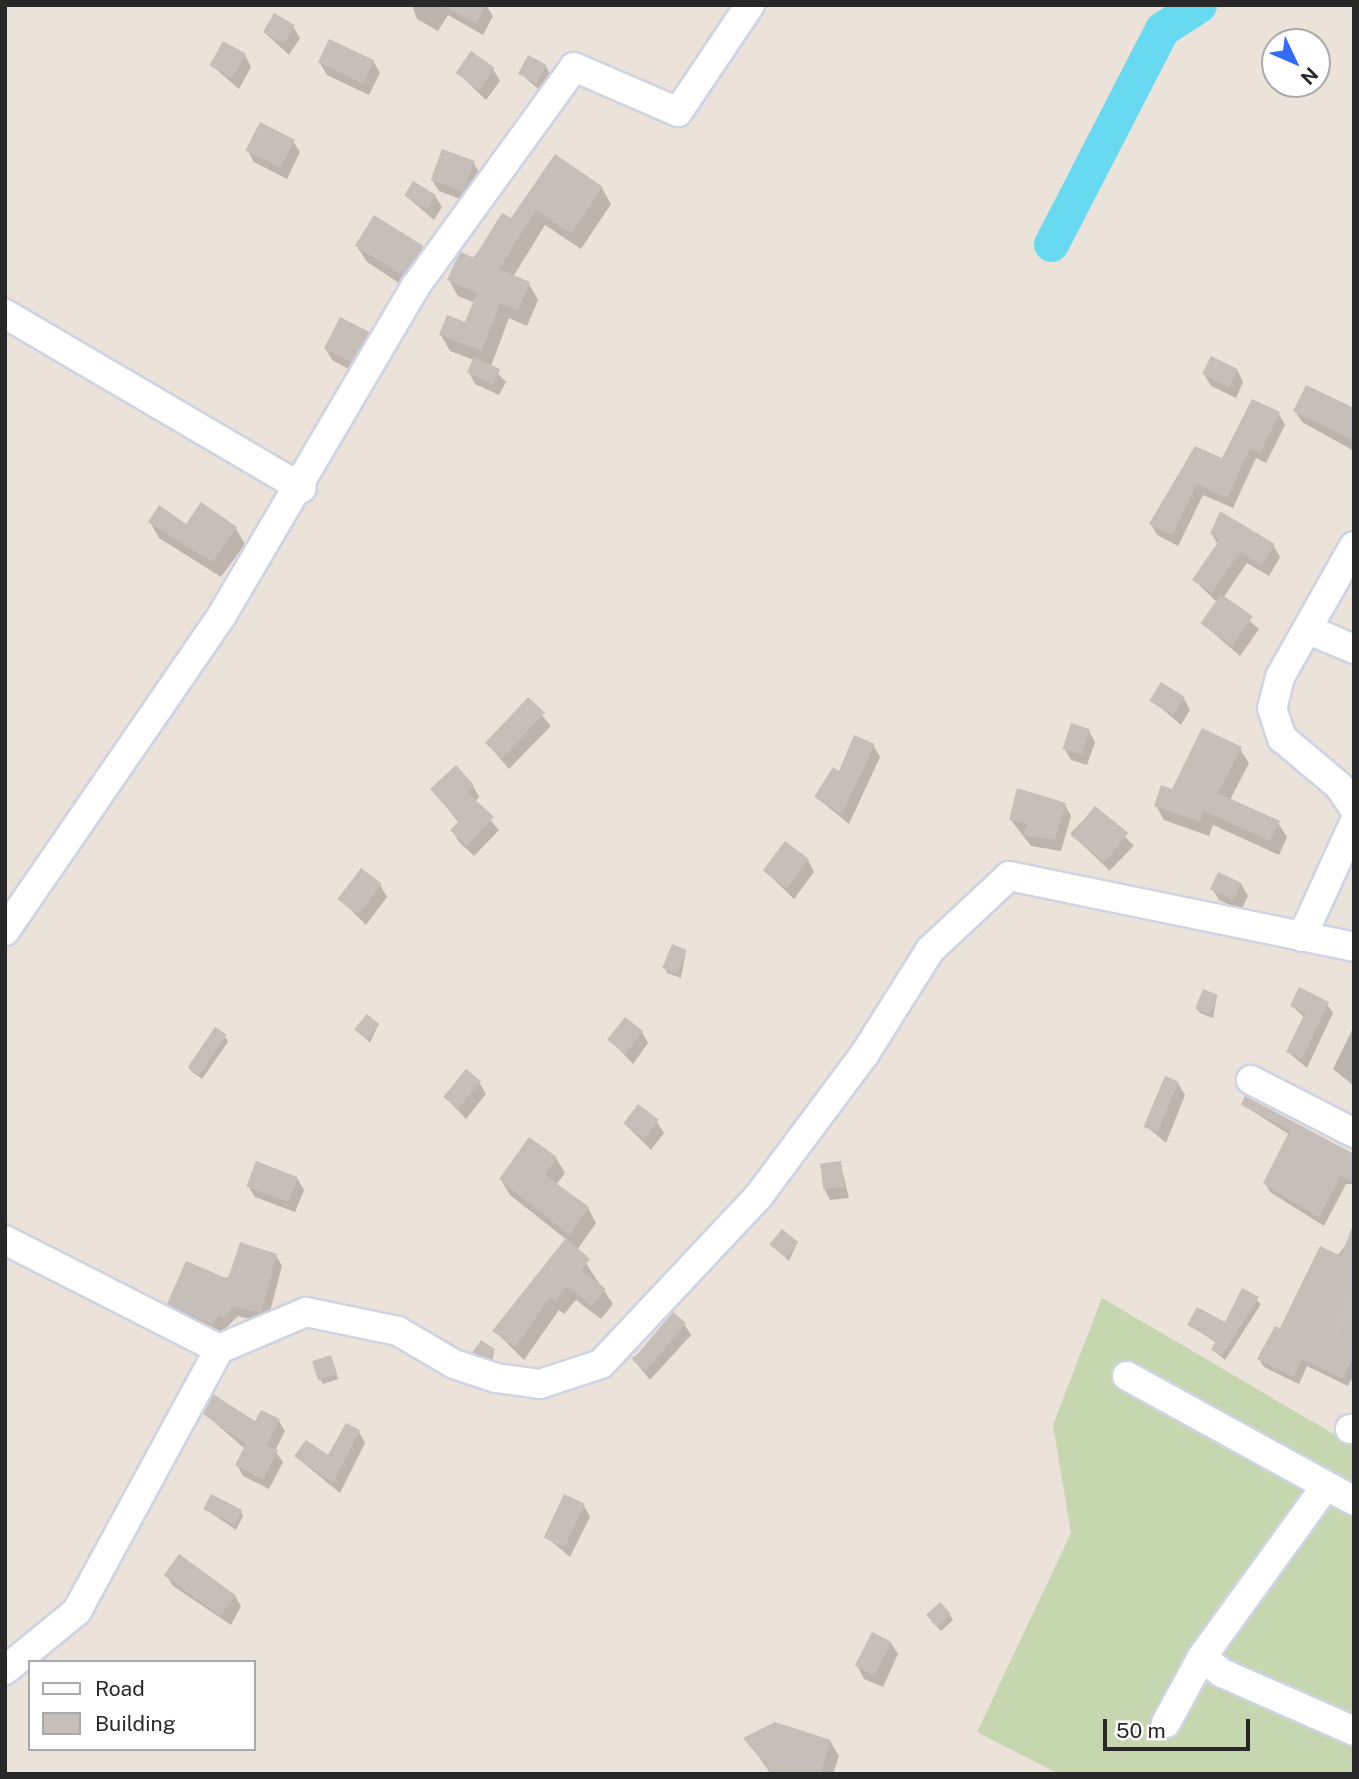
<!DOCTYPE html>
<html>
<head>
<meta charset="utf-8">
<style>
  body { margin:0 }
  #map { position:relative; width:1359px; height:1779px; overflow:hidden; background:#ebe2d9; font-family:"Public Sans",sans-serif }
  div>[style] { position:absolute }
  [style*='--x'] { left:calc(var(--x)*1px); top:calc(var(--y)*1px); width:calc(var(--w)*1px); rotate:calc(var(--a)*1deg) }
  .cemetery>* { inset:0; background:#c6d6af }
  .shadow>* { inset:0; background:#0003; transform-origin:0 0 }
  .river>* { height:35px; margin:-17.5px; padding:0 17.5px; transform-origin:17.5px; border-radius:17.5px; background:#67daf2 }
  .building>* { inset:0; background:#c6bfb9; transform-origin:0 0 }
  .path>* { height:3.5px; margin-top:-1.75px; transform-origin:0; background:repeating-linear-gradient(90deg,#c3c3c3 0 5px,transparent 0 8.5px) }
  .roads { filter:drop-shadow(2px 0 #ced4e2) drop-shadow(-2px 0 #ced4e2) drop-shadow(0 2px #ced4e2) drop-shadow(0 -2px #ced4e2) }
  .minor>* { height:28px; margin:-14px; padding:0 14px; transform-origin:14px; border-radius:14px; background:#fff }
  span { translate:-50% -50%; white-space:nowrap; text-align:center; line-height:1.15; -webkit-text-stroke:5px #fff; paint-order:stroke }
  .frame { position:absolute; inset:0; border:7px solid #282828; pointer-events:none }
  .legend { position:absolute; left:28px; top:1660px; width:228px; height:91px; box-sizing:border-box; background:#fff; border:2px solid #a9a9a9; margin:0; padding:9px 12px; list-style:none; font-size:21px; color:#282828 }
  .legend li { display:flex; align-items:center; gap:14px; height:35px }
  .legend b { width:35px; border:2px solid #a9a9a9 }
  .north { position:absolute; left:1261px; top:28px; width:70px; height:70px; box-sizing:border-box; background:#fff; border:2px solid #a9a9a9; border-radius:50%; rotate:134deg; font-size:19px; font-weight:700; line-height:28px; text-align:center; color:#282828 }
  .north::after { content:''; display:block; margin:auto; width:24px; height:32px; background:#326bff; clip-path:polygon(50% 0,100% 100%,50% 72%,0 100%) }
  .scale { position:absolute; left:1103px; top:1719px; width:147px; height:32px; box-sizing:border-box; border:4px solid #282828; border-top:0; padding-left:9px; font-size:21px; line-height:24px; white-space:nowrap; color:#282828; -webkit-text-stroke:5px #fff; paint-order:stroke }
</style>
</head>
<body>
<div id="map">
  <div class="cemetery">
    <i style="clip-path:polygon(1102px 1298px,1354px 1446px,1354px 1774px,1059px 1774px,977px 1732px,1071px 1533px,1053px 1425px)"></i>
  </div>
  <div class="shadow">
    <i style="clip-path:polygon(412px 5px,486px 5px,493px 16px,483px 35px,448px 15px,438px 31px,417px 19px)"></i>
    <i style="clip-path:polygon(293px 26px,300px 38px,289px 55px,264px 32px)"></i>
    <i style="clip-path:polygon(245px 55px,251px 67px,239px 89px,211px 65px)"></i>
    <i style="clip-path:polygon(373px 61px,380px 73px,369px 95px,327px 75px,320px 63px)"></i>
    <i style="clip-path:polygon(546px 66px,552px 78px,544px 94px,521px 74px)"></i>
    <i style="clip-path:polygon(493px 69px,500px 81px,486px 100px,458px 73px)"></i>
    <i style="clip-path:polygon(293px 141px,300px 152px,287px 179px,254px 162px,248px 151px)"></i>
    <i style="clip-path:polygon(555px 157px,602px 188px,611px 204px,581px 249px,545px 225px,513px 277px,529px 284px,538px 300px,527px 326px,509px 318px,491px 366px,506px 382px,499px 395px,475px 384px,469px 372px,474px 360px,450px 351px,441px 335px,466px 324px,475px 303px,458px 296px,449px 280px,511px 221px)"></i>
    <i style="clip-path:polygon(473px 162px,480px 174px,469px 202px,439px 191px,432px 180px)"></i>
    <i style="clip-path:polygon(406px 196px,435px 196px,442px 207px,434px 220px)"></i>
    <i style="clip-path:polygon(356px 245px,421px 247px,432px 265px,413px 292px,367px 262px)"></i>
    <i style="clip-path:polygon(368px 333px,375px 345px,358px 374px,332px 360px,325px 348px)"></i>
    <i style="clip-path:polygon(1237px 370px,1243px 382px,1236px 398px,1211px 386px,1204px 374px)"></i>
    <i style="clip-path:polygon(1295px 411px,1354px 414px,1354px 451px,1302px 422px)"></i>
    <i style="clip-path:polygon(1279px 414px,1285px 425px,1266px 463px,1256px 458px,1233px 508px,1203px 495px,1178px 546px,1157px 535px,1151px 524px)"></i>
    <i style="clip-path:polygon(150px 522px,236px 529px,245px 544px,221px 577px,159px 538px)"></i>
    <i style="clip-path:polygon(1212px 534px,1273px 545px,1280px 557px,1269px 576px,1247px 563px,1223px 598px,1259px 629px,1240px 656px,1203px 624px,1218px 603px,1194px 580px,1218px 545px)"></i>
    <i style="clip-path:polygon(528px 699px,551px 726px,509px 769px,487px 743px)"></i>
    <i style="clip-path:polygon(1184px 699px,1190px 710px,1181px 725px,1152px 700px)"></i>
    <i style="clip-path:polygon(1089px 731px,1095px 742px,1087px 765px,1071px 760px,1064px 748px)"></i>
    <i style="clip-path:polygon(873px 745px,880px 757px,849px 824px,816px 797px)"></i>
    <i style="clip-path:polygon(1240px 749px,1249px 763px,1230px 800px,1278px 823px,1287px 837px,1279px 855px,1213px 825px,1209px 836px,1164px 820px,1156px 805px)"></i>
    <i style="clip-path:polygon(473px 786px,479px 797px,475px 802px,499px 830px,474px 856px,459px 842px,452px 830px,459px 823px,432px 789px)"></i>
    <i style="clip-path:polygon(1065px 805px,1071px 816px,1061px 851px,1031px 846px,1011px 820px)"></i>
    <i style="left:1095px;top:808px;width:54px;height:35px;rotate:44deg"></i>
    <i style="clip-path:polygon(808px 860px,814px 872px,794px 899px,765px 871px)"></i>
    <i style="clip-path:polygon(1241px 884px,1248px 896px,1241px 910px,1219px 900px,1212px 888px)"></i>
    <i style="clip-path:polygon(380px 885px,387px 897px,366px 925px,340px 899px)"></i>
    <i style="clip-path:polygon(686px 951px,681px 978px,667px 973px,665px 967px)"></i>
    <i style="clip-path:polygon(1217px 996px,1213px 1018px,1200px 1013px,1197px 1008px)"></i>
    <i style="clip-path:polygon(1327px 1004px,1333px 1013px,1307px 1068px,1288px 1052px,1305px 1018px,1292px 1006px)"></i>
    <i style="clip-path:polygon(378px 1025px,370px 1043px,357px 1029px)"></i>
    <i style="clip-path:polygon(1354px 1026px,1354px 1086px,1333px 1069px)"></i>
    <i style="clip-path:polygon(642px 1032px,648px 1043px,633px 1064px,610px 1040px)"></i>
    <i style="clip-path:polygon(226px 1037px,228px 1042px,202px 1079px,192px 1072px,189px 1067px)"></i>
    <i style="clip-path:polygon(479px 1082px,486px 1094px,466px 1119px,446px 1098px)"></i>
    <i style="clip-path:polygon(1178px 1083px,1185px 1095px,1166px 1143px,1147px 1127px)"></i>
    <i style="clip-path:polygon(1243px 1105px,1354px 1156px,1354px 1184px,1346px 1184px,1324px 1226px,1270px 1192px,1265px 1183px,1290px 1135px)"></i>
    <i style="clip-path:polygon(657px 1122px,664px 1133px,651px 1150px,625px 1124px)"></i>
    <i style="clip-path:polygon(529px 1140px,556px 1158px,565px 1173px,556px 1185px,588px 1208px,596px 1223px,577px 1250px,613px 1304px,601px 1319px,576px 1300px,564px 1314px,559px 1310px,524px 1360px,495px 1331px,567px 1240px,510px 1195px,501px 1180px)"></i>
    <i style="clip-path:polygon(840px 1162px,849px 1198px,830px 1200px,824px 1188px)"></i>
    <i style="clip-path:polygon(297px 1178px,304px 1190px,295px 1212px,255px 1197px,248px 1186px)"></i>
    <i style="clip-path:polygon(1354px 1234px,1354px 1375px,1348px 1386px,1307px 1366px,1299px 1384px,1264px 1367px,1259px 1359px)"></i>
    <i style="clip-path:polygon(797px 1243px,789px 1261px,772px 1245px)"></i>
    <i style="clip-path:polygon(276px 1255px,282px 1266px,267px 1323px,238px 1316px,220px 1334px,175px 1315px,169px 1304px)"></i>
    <i style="clip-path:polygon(1243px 1290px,1261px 1304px,1225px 1360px,1213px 1350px,1217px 1343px,1189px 1325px,1226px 1325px)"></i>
    <i style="clip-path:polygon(684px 1324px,691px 1335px,650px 1380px,632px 1358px)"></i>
    <i style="clip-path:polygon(494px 1351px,492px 1362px,474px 1353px)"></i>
    <i style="clip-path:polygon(333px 1362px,338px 1379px,323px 1384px,320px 1379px)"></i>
    <i style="clip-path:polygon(205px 1414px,256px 1423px,279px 1421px,285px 1431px,275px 1451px,283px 1462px,269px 1489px,243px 1476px,237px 1465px,245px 1449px)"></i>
    <i style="clip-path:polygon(359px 1432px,365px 1443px,340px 1493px,296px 1457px,329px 1457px)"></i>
    <i style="clip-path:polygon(584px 1506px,590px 1517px,570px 1557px,545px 1536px)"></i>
    <i style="clip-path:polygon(205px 1509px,241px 1511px,243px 1516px,236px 1530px)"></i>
    <i style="clip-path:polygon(179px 1557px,235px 1596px,241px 1606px,231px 1625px,173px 1586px,167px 1576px)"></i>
    <i style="clip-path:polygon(950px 1615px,953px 1620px,941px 1631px,931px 1621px)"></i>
    <i style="clip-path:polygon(891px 1643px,898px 1654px,883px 1687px,864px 1679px,858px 1667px)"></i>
    <i style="clip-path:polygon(746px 1739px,830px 1741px,839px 1756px,833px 1774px,771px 1774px)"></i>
  </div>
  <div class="river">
    <i style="--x:1051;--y:244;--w:242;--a:-62.7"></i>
    <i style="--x:1162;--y:29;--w:44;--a:-33"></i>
  </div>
  <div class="building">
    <i style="clip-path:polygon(442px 5px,486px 5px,476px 24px)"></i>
    <i style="left:274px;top:13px;width:24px;height:22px;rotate:30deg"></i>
    <i style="left:329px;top:39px;width:50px;height:26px;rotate:25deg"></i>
    <i style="left:223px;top:41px;width:26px;height:28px;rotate:29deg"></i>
    <i style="left:471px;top:51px;width:29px;height:27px;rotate:35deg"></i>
    <i style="left:528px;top:55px;width:21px;height:21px;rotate:28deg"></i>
    <i style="left:260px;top:122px;width:39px;height:32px;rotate:27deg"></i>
    <i style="left:442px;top:149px;width:35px;height:33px;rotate:20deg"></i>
    <i style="clip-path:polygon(555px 154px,603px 187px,571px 234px,536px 210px,499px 269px,530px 282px,518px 311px,500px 303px,482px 351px,439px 335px,447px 315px,465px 322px,477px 293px,447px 280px,457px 258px,461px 252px,474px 258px,502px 213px,511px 218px)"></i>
    <i style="left:413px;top:181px;width:27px;height:17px;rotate:31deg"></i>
    <i style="left:374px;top:215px;width:58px;height:36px;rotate:32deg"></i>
    <i style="left:340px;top:317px;width:33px;height:35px;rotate:27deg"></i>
    <i style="left:1211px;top:356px;width:30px;height:20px;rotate:26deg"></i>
    <i style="left:474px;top:357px;width:29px;height:17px;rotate:25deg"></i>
    <i style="clip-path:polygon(1306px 385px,1354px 408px,1354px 441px,1293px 411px)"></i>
    <i style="clip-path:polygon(1252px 399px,1280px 412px,1260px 453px,1250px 448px,1227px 498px,1197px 484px,1172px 535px,1149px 524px,1195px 446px,1222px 458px)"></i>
    <i style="clip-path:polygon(201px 502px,237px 527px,212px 562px,148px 522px,159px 505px,186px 524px)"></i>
    <i style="clip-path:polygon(1220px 511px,1275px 544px,1262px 565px,1240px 552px,1212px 593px,1192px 580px,1220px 539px,1210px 534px)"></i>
    <i style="left:1221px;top:594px;width:39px;height:36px;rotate:35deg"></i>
    <i style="left:1161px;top:682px;width:28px;height:22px;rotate:32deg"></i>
    <i style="left:528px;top:697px;width:23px;height:63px;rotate:43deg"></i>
    <i style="left:1071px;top:723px;width:20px;height:27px;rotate:18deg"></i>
    <i style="clip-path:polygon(1202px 728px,1242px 747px,1218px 793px,1280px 821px,1270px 841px,1204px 811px,1200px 822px,1154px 806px,1161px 785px,1172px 789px)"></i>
    <i style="clip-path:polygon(854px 735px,875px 744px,842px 814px,814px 797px,833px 767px,839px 771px)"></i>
    <i style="clip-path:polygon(456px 765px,474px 785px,467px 792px,494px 817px,467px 846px,450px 830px,459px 821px,430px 789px)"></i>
    <i style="clip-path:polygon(1017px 788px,1066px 803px,1055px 840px,1023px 835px,1027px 824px,1009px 820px)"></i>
    <i style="left:1095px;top:806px;width:43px;height:38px;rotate:39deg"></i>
    <i style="left:785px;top:841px;width:30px;height:37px;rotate:37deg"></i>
    <i style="left:361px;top:868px;width:26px;height:39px;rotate:37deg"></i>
    <i style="left:1218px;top:872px;width:26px;height:19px;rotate:25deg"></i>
    <i style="left:672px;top:944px;width:16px;height:26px;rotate:22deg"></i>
    <i style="clip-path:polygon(1299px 987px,1329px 1002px,1302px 1059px,1286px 1052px,1305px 1013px,1290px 1006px)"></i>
    <i style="left:1203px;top:989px;width:16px;height:21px;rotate:22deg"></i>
    <i style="left:367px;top:1014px;width:16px;height:20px;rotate:40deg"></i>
    <i style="left:625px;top:1017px;width:23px;height:29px;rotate:38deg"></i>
    <i style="left:215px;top:1027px;width:14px;height:49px;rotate:34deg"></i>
    <i style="left:466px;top:1069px;width:19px;height:36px;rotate:39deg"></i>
    <i style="left:1165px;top:1076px;width:15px;height:55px;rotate:23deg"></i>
    <i style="clip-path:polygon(1245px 1096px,1354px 1154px,1354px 1182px,1341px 1176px,1319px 1218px,1263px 1183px,1290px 1130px,1241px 1105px)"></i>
    <i style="left:638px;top:1104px;width:26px;height:24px;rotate:37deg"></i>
    <i style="clip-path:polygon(529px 1137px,557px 1157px,545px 1175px,589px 1207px,569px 1235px,499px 1179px)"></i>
    <i style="left:256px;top:1161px;width:45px;height:27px;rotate:21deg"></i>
    <i style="left:841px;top:1161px;width:26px;height:21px;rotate:83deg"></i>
    <i style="clip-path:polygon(1353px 1225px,1354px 1357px,1343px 1379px,1302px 1359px,1294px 1377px,1257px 1359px,1275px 1326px,1280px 1328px,1320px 1246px,1341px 1256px)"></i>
    <i style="left:782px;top:1229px;width:21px;height:20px;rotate:39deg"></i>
    <i style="clip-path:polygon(566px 1238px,590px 1259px,581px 1270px,606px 1289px,592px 1306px,567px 1286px,555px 1301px,550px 1297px,515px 1347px,492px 1331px)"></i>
    <i style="clip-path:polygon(240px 1242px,277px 1254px,261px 1313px,232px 1306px,226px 1319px,218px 1315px,213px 1325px,167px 1304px,186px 1261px,228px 1279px)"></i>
    <i style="clip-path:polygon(1242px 1288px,1259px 1297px,1222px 1356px,1211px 1350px,1216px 1341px,1187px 1325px,1197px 1307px,1225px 1322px)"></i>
    <i style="left:673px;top:1312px;width:17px;height:63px;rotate:40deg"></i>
    <i style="clip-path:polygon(481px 1340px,495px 1349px,489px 1358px,472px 1353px)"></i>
    <i style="left:331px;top:1355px;width:20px;height:20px;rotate:72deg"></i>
    <i style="clip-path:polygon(213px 1394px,255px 1421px,261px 1410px,280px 1419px,267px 1445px,278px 1450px,263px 1480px,235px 1465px,246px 1444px,203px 1414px)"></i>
    <i style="clip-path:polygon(346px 1423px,360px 1430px,333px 1483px,294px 1456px,306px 1440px,328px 1455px)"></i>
    <i style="left:211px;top:1494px;width:35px;height:17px;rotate:27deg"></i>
    <i style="left:564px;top:1494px;width:23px;height:48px;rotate:25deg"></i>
    <i style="left:179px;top:1554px;width:70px;height:26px;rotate:36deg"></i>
    <i style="left:940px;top:1602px;width:16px;height:19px;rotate:47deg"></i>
    <i style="left:872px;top:1632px;width:22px;height:38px;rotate:27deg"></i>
    <i style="clip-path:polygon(775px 1722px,831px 1740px,820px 1774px,773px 1774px,743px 1738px)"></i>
  </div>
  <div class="path">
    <i style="--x:1336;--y:1330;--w:41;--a:-64.1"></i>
  </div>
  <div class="roads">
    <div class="minor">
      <i style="--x:5;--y:314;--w:344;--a:30.4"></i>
      <i style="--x:1354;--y:546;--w:150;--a:119.5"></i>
      <i style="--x:1280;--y:677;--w:32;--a:104"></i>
      <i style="--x:1272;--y:708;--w:32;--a:72"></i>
      <i style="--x:1282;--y:738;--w:75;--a:40.1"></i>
      <i style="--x:1339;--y:786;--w:27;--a:56"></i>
      <i style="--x:1311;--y:631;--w:47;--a:22.7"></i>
      <i style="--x:5;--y:931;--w:383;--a:-55.5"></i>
      <i style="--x:222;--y:615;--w:381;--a:-59.5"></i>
      <i style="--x:415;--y:287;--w:271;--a:-54.1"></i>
      <i style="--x:574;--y:67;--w:113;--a:23.4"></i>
      <i style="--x:678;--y:112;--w:129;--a:-56.1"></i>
      <i style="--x:1302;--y:937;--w:125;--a:-65.5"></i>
      <i style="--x:1251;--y:1080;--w:116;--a:27.2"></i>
      <i style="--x:5;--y:1240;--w:240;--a:27"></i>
      <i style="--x:1127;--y:1376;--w:259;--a:28.8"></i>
      <i style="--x:1350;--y:1429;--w:4;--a:0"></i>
      <i style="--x:1202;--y:1657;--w:26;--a:39"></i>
      <i style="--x:1222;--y:1673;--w:144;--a:23.7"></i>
      <i style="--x:5;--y:1670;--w:93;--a:-39.3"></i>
      <i style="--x:77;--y:1611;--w:298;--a:-61.5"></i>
      <i style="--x:219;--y:1349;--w:95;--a:-23"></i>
      <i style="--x:306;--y:1312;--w:94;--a:11.7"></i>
      <i style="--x:398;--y:1331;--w:65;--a:30.5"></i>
      <i style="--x:454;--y:1364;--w:44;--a:18.4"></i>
      <i style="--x:496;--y:1378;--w:44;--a:7.8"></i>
      <i style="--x:540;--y:1384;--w:64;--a:-18.2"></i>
      <i style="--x:601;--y:1364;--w:229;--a:-46.8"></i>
      <i style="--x:758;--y:1197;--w:177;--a:-53.3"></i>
      <i style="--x:864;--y:1055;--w:124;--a:-57.8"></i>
      <i style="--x:930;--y:950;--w:108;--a:-43.1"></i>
      <i style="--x:1009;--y:876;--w:352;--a:11.6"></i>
      <i style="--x:1166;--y:1723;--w:75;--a:-61.4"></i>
      <i style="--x:1202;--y:1657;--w:210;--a:-54.1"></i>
    </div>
  </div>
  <div class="frame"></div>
  <ul class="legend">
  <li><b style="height:9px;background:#fff"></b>Road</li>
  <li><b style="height:19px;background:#c6bfb9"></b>Building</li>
  </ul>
  <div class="north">N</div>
  <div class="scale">50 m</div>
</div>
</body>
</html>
